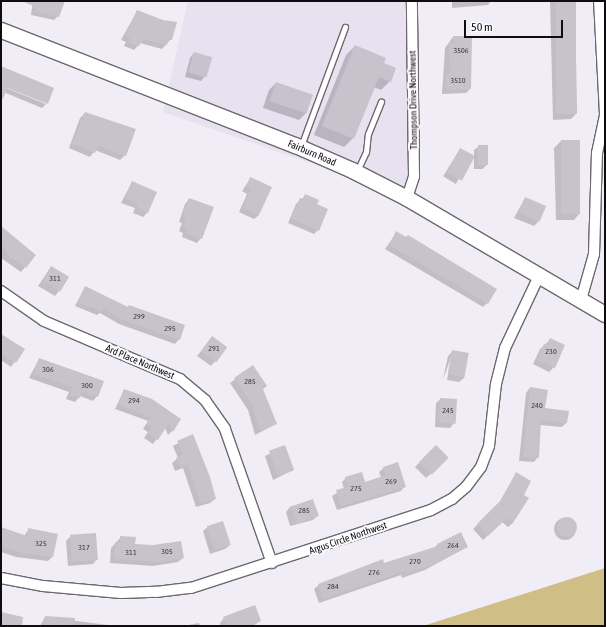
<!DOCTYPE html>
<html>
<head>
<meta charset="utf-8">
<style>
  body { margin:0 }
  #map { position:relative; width:606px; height:627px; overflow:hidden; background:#f1edf6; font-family:"Asap Condensed",sans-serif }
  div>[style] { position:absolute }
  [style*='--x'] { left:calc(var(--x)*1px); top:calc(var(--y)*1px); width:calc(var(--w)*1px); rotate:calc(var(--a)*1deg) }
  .built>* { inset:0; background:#e8e1f0 }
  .green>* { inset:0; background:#cfbe85 }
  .shadow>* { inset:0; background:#0003; transform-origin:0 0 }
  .round { border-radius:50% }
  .building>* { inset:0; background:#c7c3cc; transform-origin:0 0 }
  .roads { filter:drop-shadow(1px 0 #6b686f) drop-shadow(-1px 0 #6b686f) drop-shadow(0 1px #6b686f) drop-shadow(0 -1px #6b686f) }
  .lane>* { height:5px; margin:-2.5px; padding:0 2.5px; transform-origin:2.5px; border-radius:2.5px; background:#fff }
  .street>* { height:10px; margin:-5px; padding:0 5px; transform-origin:5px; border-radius:5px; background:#fff }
  .secondary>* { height:15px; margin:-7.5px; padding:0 7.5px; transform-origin:7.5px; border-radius:7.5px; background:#fff }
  span { translate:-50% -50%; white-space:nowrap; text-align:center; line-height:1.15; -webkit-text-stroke:4px #fdfcfe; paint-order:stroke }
  .number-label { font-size:8px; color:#3c3a3e }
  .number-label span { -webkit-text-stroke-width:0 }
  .street-label { font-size:10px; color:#0e0c0f }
  .frame { position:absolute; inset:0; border:2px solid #0e0c0f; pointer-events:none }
  .scale { position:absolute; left:464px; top:20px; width:99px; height:18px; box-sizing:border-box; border:2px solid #0e0c0f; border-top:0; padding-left:5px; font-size:12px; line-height:14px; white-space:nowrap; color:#0e0c0f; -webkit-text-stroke:3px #fdfcfe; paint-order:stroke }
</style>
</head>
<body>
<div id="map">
  <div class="built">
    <i style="clip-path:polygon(188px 1px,414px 1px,411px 198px,163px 112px)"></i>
  </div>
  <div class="green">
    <i style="clip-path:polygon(605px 568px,605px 626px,423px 626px)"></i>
  </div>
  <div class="shadow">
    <i style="clip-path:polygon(33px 1px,62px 1px,58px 16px,54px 20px,31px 15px)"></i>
    <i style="clip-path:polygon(447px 1px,491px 1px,488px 5px,452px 8px,452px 2px)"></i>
    <i style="clip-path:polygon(550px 1px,575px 1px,577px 113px,571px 119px,553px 120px)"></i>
    <i style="clip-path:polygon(137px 11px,171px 39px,162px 49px,140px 43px,134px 50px,124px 46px,126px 42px,121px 40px)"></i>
    <i style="clip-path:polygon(453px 37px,470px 89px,466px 93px,442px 94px,445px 48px)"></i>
    <i style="clip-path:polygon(355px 46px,382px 64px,390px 81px,381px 90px,373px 87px,353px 138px,344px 147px,314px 135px,346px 55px)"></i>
    <i style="clip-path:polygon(194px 53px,205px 76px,201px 81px,185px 77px,190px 58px)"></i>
    <i style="clip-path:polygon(276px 83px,306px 113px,299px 120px,263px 108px,269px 90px)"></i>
    <i style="clip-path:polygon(1px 86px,46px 104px,42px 108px,1px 91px)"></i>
    <i style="clip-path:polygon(85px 113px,125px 155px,120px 160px,95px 150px,90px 157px,69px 148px,80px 118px)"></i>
    <i style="clip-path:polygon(561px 141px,580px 213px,574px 220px,556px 220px,554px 148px)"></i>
    <i style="clip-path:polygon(479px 146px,487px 164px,483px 169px,474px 169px,474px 150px)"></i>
    <i style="left:460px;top:149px;width:15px;height:32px;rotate:32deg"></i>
    <i style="clip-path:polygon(250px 179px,259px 215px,254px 219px,239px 212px,247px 194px,242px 191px)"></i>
    <i style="clip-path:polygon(132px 182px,147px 213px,143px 217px,133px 213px,135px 208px,121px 203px)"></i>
    <i style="clip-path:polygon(306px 195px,316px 205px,318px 230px,314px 234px,288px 223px,296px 204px)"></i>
    <i style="clip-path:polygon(525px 198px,538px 222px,534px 226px,514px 218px)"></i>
    <i style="clip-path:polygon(189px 199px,201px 238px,197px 243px,182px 237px,183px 233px,179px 231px,182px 223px,179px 222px,185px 204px)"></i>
    <i style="clip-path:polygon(1px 227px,35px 255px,21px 272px,1px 258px)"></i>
    <i style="clip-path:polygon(397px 232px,487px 303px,483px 307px,385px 249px)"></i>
    <i style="clip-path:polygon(51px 267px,59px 291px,55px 296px,38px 286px)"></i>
    <i style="clip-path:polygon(85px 287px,127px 308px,129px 306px,179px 339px,175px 344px,119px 324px,100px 313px,97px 315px,75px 306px)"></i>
    <i style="clip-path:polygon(212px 338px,215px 361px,211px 366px,197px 356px)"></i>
    <i style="clip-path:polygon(1px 340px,24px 349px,11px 367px,1px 360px)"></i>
    <i style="clip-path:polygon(550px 340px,554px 367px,549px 372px,533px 364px,540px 349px)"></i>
    <i style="clip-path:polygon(453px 351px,464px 378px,459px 382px,447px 380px,452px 355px,443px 379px,448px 356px)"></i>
    <i style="clip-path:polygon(39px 359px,97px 396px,93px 401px,80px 396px,75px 402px,66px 399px,69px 392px,29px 378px)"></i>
    <i style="clip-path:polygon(253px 367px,266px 386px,262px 390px,276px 424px,255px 435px,248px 410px,230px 383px)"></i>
    <i style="clip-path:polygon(530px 388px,544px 409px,568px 412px,566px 423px,562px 427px,540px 425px,538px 457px,534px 462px,519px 461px,526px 393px)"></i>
    <i style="clip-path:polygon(124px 390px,180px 419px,172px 431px,168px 435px,165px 428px,153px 444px,144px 438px,148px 432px,143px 429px,148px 421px,115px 409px)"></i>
    <i style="clip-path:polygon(441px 399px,454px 423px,450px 428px,435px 427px,436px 403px)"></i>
    <i style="clip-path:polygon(192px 436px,215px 499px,210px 503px,196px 507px,183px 468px,175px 471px,172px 463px,178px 458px,173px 446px)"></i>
    <i style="clip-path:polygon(436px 446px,444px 462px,426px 478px,415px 467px)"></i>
    <i style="clip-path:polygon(284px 447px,293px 470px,273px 480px,265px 456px)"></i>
    <i style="clip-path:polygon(384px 468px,405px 486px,401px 491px,337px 510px,332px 496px,344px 489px,342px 482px,346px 478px,364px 483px,381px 477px,379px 472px)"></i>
    <i style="clip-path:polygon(516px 473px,522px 495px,513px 523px,508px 527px,502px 522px,483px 540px,473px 529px,499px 503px)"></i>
    <i style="clip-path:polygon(312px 500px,318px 515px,313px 520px,290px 526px,286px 512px,290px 507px)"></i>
    <i class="round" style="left:554px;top:518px;width:22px;height:22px"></i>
    <i style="clip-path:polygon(208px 527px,230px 545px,225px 549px,210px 554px,203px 531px)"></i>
    <i style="clip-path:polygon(1px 528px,24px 536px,29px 529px,52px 557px,48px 561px,16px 557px,1px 552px)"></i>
    <i style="clip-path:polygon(70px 537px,97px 559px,93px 564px,68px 566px,66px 541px)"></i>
    <i style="clip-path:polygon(121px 537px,134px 545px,183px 558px,178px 562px,153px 566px,110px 563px,111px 548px)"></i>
    <i style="clip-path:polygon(438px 544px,467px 547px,425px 570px,402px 578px,401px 575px,319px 603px,314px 589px,319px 585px,434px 548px)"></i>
    <i style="clip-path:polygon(45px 617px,116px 626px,40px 626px)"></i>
    <i style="clip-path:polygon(224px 618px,260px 621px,253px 626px,221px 626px,220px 623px)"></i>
    <i style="clip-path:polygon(199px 623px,200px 626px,183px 626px)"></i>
  </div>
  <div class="building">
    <i style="clip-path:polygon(22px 1px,65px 1px,59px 17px,35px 11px,36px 7px)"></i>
    <i style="left:556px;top:1px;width:20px;height:113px"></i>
    <i style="clip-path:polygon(137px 10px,163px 20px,177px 22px,172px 40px,168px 39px,167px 45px,144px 39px,139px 46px,128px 42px,130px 38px,125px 36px)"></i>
    <i style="clip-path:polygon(453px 36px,472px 36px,471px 89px,446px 90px,446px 74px,450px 73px,449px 43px,453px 43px)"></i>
    <i style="clip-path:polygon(355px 45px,386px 58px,384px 63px,396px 68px,391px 82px,379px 77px,354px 139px,322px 126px)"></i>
    <i style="left:194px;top:52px;width:19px;height:21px;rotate:16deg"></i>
    <i style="clip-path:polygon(1px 66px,54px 88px,48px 104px,7px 88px,3px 99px,1px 99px)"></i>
    <i style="left:276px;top:82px;width:39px;height:20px;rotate:19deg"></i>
    <i style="clip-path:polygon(85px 112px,136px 129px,126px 156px,98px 146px,95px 153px,72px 144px)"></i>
    <i style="left:561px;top:140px;width:19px;height:74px"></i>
    <i style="left:478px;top:145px;width:10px;height:20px"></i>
    <i style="left:460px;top:148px;width:17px;height:28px;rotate:28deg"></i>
    <i style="clip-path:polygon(250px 177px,272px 187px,259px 215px,243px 208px,251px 189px,246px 187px)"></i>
    <i style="clip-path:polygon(132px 181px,157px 192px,148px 213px,137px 208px,138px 204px,125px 198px)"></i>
    <i style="clip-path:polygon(305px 194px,319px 200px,317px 204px,328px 209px,319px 231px,291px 218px,300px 198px,303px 199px)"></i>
    <i style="left:525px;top:197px;width:23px;height:17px;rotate:23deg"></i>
    <i style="clip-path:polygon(189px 198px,214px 207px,202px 239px,185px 233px,187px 228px,183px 227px,186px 218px,183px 217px,184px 211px)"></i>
    <i style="clip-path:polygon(1px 226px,36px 255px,26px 268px,6px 254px,8px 252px,1px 245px)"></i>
    <i style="clip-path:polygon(396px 231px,406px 237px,408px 235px,497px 289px,488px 304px,389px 245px)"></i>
    <i style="left:51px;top:266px;width:21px;height:17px;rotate:31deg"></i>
    <i style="clip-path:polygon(85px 286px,128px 307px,129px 305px,185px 325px,180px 340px,123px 320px,104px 308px,102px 312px,78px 302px)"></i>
    <i style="clip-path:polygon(1px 334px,25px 349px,16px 363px,1px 354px)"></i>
    <i style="left:212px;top:336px;width:19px;height:19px;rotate:36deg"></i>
    <i style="clip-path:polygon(550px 338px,565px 345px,555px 368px,537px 360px,544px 344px,547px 345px)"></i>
    <i style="left:452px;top:350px;width:17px;height:25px;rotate:10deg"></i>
    <i style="clip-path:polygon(39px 358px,104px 381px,98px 397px,82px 392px,80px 398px,70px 395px,72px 387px,33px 374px)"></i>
    <i style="clip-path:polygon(253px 365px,267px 386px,263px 389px,277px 424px,260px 431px,252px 405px,234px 378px)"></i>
    <i style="clip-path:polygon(530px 387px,548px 390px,545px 408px,569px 411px,567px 423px,541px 420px,539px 458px,523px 457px)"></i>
    <i style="clip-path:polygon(124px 389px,152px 399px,181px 419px,173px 432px,169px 423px,158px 440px,148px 434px,152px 427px,147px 424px,151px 417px,118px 405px)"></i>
    <i style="left:440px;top:398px;width:17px;height:25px;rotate:3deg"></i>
    <i style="clip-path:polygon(193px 434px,210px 477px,216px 499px,200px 503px,188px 464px,180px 467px,176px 458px,183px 455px,177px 441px)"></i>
    <i style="left:285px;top:445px;width:27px;height:17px;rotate:70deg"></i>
    <i style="left:436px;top:445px;width:18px;height:24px;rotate:45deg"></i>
    <i style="clip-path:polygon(398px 462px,406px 487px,341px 506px,336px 490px,348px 487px,345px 477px,362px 472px,365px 482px,386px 475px,383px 467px)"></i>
    <i style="clip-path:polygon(516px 472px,531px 481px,524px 495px,529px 498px,513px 523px,507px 518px,488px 536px,477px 524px,503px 498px)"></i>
    <i style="left:313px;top:499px;width:18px;height:24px;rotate:71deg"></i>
    <i class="round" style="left:557px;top:517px;width:20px;height:20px"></i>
    <i style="left:223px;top:521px;width:25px;height:17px;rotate:72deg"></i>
    <i style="clip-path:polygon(1px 527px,27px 536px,28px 528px,58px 534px,53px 557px,21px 553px,1px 546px)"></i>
    <i style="clip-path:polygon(461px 532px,468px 547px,430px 566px,406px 574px,405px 571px,323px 599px,318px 584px,383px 559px,384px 563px,438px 546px,437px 544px)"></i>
    <i style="left:96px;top:533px;width:27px;height:26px;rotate:86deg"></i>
    <i style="clip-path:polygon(120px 536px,136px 537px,135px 544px,153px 545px,181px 541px,184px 558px,159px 562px,114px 559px,115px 542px,120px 542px)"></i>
    <i style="clip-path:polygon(255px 605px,261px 621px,248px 626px,227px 626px,223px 617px)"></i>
    <i style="clip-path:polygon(1px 612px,23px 617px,22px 626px,1px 626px)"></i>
    <i style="clip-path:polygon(45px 616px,75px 618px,75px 626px,44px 626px)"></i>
  </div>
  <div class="roads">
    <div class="lane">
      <i style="--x:301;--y:146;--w:127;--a:-69.7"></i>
      <i style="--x:357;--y:171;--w:21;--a:-65"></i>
      <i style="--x:366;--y:152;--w:18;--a:-84"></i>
      <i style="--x:368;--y:134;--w:35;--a:-68"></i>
    </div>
    <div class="street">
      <i style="--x:407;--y:198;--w:23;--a:-72"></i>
      <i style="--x:414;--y:176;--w:175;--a:-90.7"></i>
      <i style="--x:1;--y:291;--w:52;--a:34.9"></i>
      <i style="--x:44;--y:321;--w:148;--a:23.1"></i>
      <i style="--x:180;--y:379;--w:33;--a:40"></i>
      <i style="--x:205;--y:400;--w:35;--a:55"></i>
      <i style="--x:225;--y:429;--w:142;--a:70.7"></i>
      <i style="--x:581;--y:300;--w:48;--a:-74.2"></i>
      <i style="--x:594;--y:254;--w:101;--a:-88.3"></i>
      <i style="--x:597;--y:153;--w:40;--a:-78"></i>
      <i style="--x:605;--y:114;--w:113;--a:-93"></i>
      <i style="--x:1;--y:578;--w:43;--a:10.8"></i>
      <i style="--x:43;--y:586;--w:78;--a:5.1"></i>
      <i style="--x:121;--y:593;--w:35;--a:-2"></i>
      <i style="--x:156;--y:592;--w:35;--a:-7"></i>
      <i style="--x:191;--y:588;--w:252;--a:-18"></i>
      <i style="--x:431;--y:510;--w:24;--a:-28"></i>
      <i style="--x:452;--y:499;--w:18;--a:-41"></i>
      <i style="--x:466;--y:487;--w:25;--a:-53"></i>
      <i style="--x:481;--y:467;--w:22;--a:-69"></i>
      <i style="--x:489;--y:446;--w:62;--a:-83.6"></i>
      <i style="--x:496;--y:384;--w:37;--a:-76"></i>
      <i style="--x:505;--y:348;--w:80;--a:-64.7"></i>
    </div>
    <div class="secondary">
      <i style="--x:1;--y:30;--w:316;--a:21.4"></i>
      <i style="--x:295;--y:145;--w:62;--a:23.7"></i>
      <i style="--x:352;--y:170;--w:62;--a:27"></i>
      <i style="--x:407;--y:198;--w:229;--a:30.4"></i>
    </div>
  </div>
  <div class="number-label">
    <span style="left:461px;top:51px">3506</span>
    <span style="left:458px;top:81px">3510</span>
    <span style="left:55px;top:279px">311</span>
    <span style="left:139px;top:317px">299</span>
    <span style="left:170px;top:329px">295</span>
    <span style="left:214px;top:349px">291</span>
    <span style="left:551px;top:352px">230</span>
    <span style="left:48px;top:370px">306</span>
    <span style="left:250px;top:382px">285</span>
    <span style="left:87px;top:386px">300</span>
    <span style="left:134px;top:401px">294</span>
    <span style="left:537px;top:406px">240</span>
    <span style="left:448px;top:411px">245</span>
    <span style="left:391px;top:482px">269</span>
    <span style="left:356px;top:489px">275</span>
    <span style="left:304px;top:511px">285</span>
    <span style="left:41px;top:544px">325</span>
    <span style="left:453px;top:546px">264</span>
    <span style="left:84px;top:548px">317</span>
    <span style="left:167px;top:552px">305</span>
    <span style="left:131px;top:553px">311</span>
    <span style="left:415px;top:562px">270</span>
    <span style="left:374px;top:573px">276</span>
    <span style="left:333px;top:587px">284</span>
  </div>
  <div class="street-label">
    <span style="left:413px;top:100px;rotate:-91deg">Thompson Drive Northwest</span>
    <span style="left:312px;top:153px;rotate:23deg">Fairburn Road</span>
    <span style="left:140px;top:362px;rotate:23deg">Ard Place Northwest</span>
    <span style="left:348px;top:538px;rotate:-19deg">Argus Circle Northwest</span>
  </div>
  <div class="frame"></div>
  <div class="scale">50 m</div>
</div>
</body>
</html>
